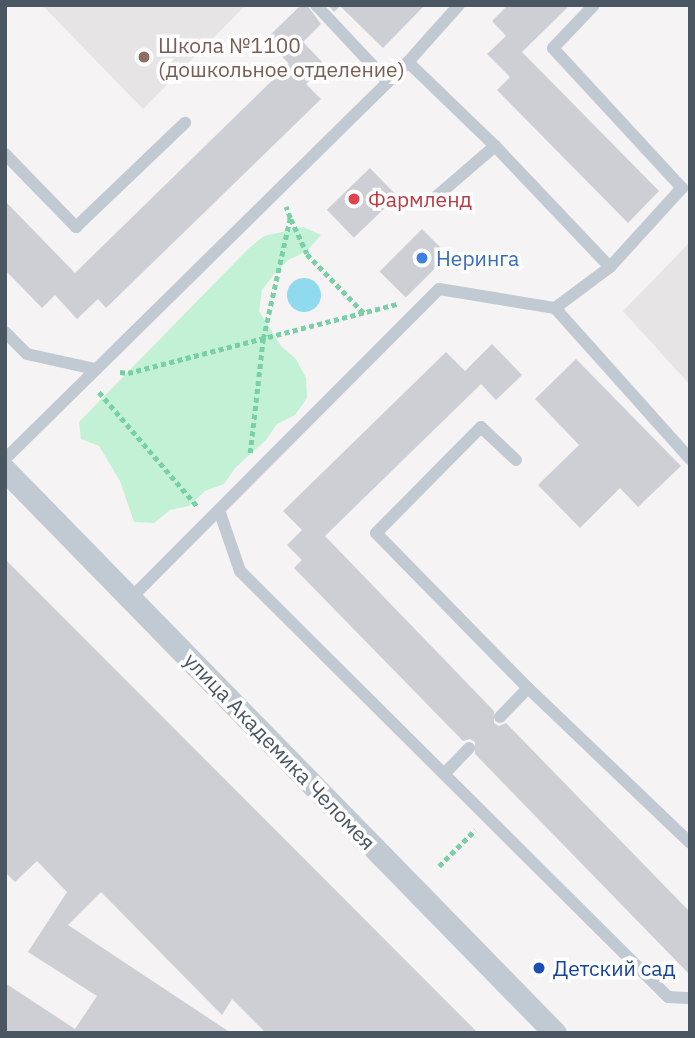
<!DOCTYPE html>
<html>
<head>
<meta charset="utf-8">
<style>
  body { margin:0 }
  #map { position:relative; width:695px; height:1038px; overflow:hidden; background:#f5f3f3; font-family:"IBM Plex Sans",sans-serif }
  div>[style] { position:absolute }
  [style*='--x'] { left:calc(var(--x)*1px); top:calc(var(--y)*1px); width:calc(var(--w)*1px); rotate:calc(var(--a)*1deg) }
  .education>* { inset:0; background:#e6e4e5 }
  .green>* { inset:0; background:#c3f1d5 }
  .water>* { inset:0; background:#90daee }
  .round { border-radius:50% }
  .building>* { inset:0; background:#cdcfd5; transform-origin:0 0 }
  .path>* { height:4.5px; margin-top:-2.25px; transform-origin:0; background:repeating-linear-gradient(90deg,#7ad0a6 0 5px,transparent 0 8.5px) }
  .service>* { height:12px; margin:-6px; padding:0 6px; transform-origin:6px; border-radius:6px; background:#c1cad2 }
  .minor>* { height:23px; margin:-11.5px; padding:0 11.5px; transform-origin:11.5px; border-radius:11.5px; background:#c1cad2 }
  .dots>* { width:19px; height:19px; translate:-50% -50%; box-sizing:border-box; border:4px solid #fff; border-radius:50% }
  span { translate:-50% -50%; white-space:nowrap; text-align:center; line-height:1.15; -webkit-text-stroke:7px #fff; paint-order:stroke }
  .education-label { font-size:21px; color:#785e54 }
  .left { translate:0 -50%; text-align:left }
  .health-label { font-size:21px; color:#be3a42 }
  .shop-label { font-size:21px; color:#366cbe }
  .street-label { font-size:21px; color:#4a5661 }
  .transit-label { font-size:21px; color:#164399 }
  .frame { position:absolute; inset:0; border:7px solid #4a5661; pointer-events:none }
</style>
</head>
<body>
<div id="map">
  <div class="education">
    <i style="clip-path:polygon(42px 5px,246px 5px,143px 109px)"></i>
    <i style="clip-path:polygon(690px 242px,690px 385px,623px 311px)"></i>
  </div>
  <div class="green">
    <i style="clip-path:polygon(303px 227px,321px 235px,307px 251px,288px 260px,274px 274px,262px 290px,259px 311px,281px 346px,296px 359px,306px 378px,307px 398px,295px 415px,277px 424px,266px 440px,235px 468px,224px 484px,205px 491px,189px 506px,170px 510px,154px 523px,134px 522px,120px 481px,99px 446px,81px 439px,79px 422px,249px 248px,264px 236px)"></i>
  </div>
  <div class="water">
    <i class="round" style="left:287px;top:278px;width:34px;height:34px"></i>
  </div>
  <div class="building">
    <i style="clip-path:polygon(301px 5px,307px 5px,321px 24px,303px 42px,325px 65px,306px 84px,321px 99px,106px 308px,98px 299px,77px 319px,55px 295px,42px 308px,5px 270px,5px 201px,75px 273px,289px 64px,266px 39px)"></i>
    <i style="clip-path:polygon(328px 5px,425px 5px,383px 48px,340px 6px,334px 12px)"></i>
    <i style="clip-path:polygon(508px 5px,570px 5px,522px 52px,659px 191px,628px 223px,497px 90px,510px 77px,487px 54px,506px 36px,492px 21px)"></i>
    <i style="left:370px;top:168px;width:39px;height:60px;rotate:46deg"></i>
    <i style="left:422px;top:229px;width:37px;height:60px;rotate:45deg"></i>
    <i style="clip-path:polygon(492px 344px,522px 375px,496px 400px,481px 384px,325px 536px,494px 711px,494px 723px,499px 726px,506px 723px,690px 912px,690px 975px,475px 754px,475px 742px,470px 739px,463px 741px,294px 568px,302px 560px,287px 545px,302px 530px,283px 511px,446px 352px,465px 371px)"></i>
    <i style="clip-path:polygon(576px 359px,681px 466px,638px 507px,620px 488px,580px 528px,538px 485px,579px 445px,535px 399px)"></i>
    <i style="clip-path:polygon(5px 559px,478px 1033px,266px 1033px,232px 999px,222px 1015px,101px 892px,68px 925px,231px 1033px,5px 1033px,5px 983px,75px 1029px,97px 996px,28px 952px,67px 892px,37px 861px,15px 882px,5px 872px)"></i>
  </div>
  <div class="path">
    <i style="--x:291;--y:219;--w:38;--a:65"></i>
    <i style="--x:307;--y:254;--w:82;--a:46"></i>
    <i style="--x:120;--y:372;--w:8;--a:7"></i>
    <i style="--x:128;--y:373;--w:278;--a:-14.4"></i>
    <i style="--x:99;--y:392;--w:152;--a:49.3"></i>
    <i style="--x:250;--y:453;--w:115;--a:-83.5"></i>
    <i style="--x:263;--y:339;--w:124;--a:-77.4"></i>
    <i style="--x:290;--y:218;--w:12;--a:-110"></i>
    <i style="--x:439;--y:866;--w:51;--a:-45"></i>
  </div>
  <div class="service">
    <i style="--x:316;--y:5;--w:105;--a:46.9"></i>
    <i style="--x:388;--y:82;--w:28;--a:-45"></i>
    <i style="--x:408;--y:62;--w:121;--a:44"></i>
    <i style="--x:495;--y:146;--w:167;--a:46.5"></i>
    <i style="--x:408;--y:62;--w:76;--a:-48.2"></i>
    <i style="--x:5;--y:154;--w:102;--a:45.8"></i>
    <i style="--x:76;--y:227;--w:151;--a:-43.7"></i>
    <i style="--x:430;--y:202;--w:86;--a:-40.7"></i>
    <i style="--x:555;--y:308;--w:203;--a:48.2"></i>
    <i style="--x:5;--y:332;--w:31;--a:45"></i>
    <i style="--x:27;--y:354;--w:70;--a:12.4"></i>
    <i style="--x:5;--y:459;--w:537;--a:-44.55"></i>
    <i style="--x:516;--y:460;--w:48;--a:-136.7"></i>
    <i style="--x:481;--y:427;--w:149;--a:134.7"></i>
    <i style="--x:376;--y:533;--w:217;--a:45.6"></i>
    <i style="--x:219;--y:510;--w:65;--a:71"></i>
    <i style="--x:240;--y:571;--w:604;--a:44.87"></i>
    <i style="--x:668;--y:997;--w:22;--a:3"></i>
    <i style="--x:131;--y:598;--w:436;--a:-45.1"></i>
    <i style="--x:439;--y:289;--w:118;--a:9.3"></i>
    <i style="--x:555;--y:308;--w:69;--a:-36.7"></i>
    <i style="--x:610;--y:267;--w:107;--a:-47.7"></i>
    <i style="--x:682;--y:188;--w:190;--a:-132.7"></i>
    <i style="--x:553;--y:48;--w:59;--a:-46.4"></i>
    <i style="--x:500;--y:717;--w:40;--a:-46"></i>
    <i style="--x:528;--y:688;--w:224;--a:43.7"></i>
    <i style="--x:444;--y:774;--w:36;--a:-46"></i>
  </div>
  <div class="minor">
    <i style="--x:5;--y:470;--w:787;--a:45.67"></i>
  </div>
  <div class="dots">
    <i style="left:144px;top:57px;background:#8d6e63"></i>
    <i style="left:354px;top:199px;background:#e0444e"></i>
    <i style="left:422px;top:258px;background:#3f7fe0"></i>
    <i style="left:539px;top:968px;background:#1a4fb4"></i>
  </div>
  <div class="education-label">
    <span class="left" style="left:158px;top:57px">Школа №1100<br>(дошкольное отделение)</span>
  </div>
  <div class="health-label">
    <span class="left" style="left:368px;top:199px">Фармленд</span>
  </div>
  <div class="shop-label">
    <span class="left" style="left:436px;top:258px">Неринга</span>
  </div>
  <div class="street-label">
    <span style="left:280px;top:751px;rotate:46deg">улица Академика Челомея</span>
  </div>
  <div class="transit-label">
    <span class="left" style="left:553px;top:968px">Детский сад</span>
  </div>
  <div class="frame"></div>
</div>
</body>
</html>
